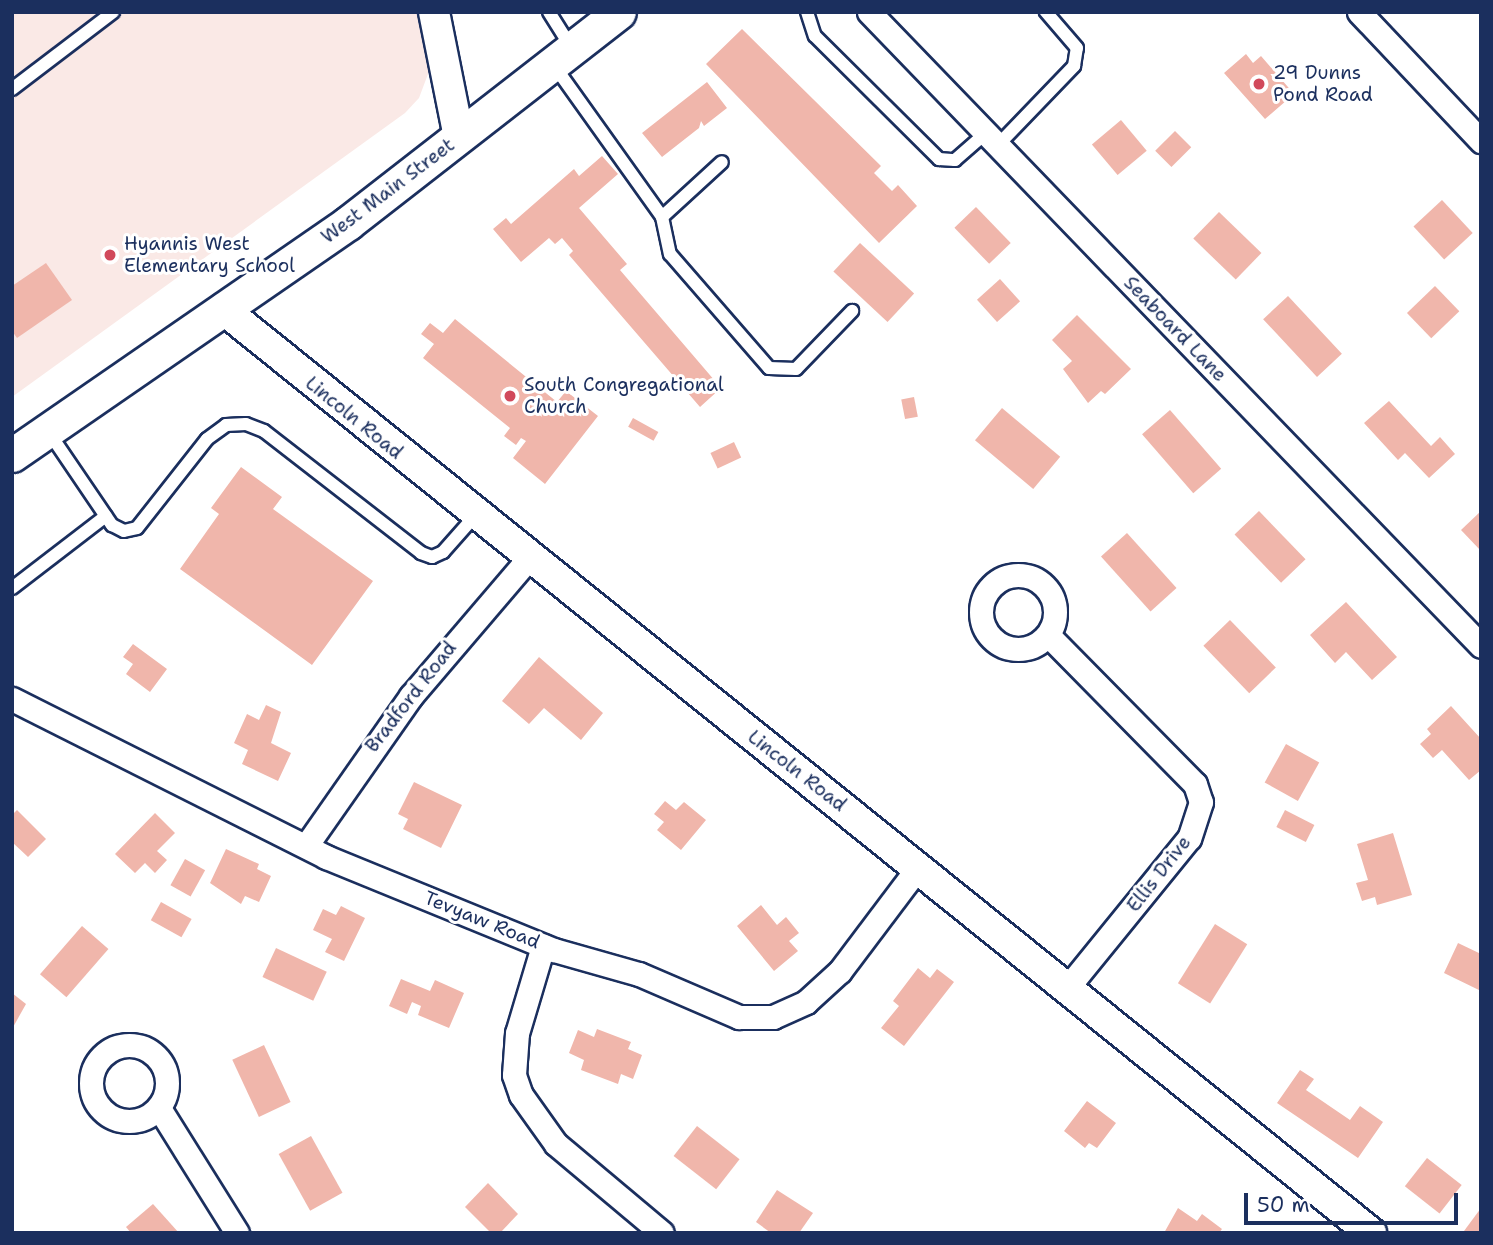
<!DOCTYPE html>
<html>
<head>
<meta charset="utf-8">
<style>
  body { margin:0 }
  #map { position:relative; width:1493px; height:1245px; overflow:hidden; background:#fff; font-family:"Shantell Sans",sans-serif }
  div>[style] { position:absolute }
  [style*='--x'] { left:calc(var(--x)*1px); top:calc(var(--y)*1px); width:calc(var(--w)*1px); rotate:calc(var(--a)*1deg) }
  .built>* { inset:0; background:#fae9e6 }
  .building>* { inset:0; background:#f0b6ab; transform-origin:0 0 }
  .roads { filter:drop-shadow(2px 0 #1b2f5e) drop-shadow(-2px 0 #1b2f5e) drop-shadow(0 2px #1b2f5e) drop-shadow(0 -2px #1b2f5e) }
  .service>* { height:12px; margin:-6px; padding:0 6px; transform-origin:6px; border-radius:6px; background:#fff }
  .minor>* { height:23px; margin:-11.5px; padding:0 11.5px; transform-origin:11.5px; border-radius:11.5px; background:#fff }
  .minor>.ring { margin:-11.5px; padding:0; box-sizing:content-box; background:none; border:23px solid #fff; border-radius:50% }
  .tertiary>* { height:30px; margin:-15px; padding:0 15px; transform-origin:15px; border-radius:15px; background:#fff }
  .secondary>* { height:33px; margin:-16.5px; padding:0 16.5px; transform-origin:16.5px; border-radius:16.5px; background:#fff }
  .dots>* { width:19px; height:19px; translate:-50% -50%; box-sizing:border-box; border:4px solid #fff; border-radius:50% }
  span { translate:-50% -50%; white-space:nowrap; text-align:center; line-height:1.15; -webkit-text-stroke:6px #fff; paint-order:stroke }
  .poi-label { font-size:19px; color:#1b2f5e }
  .left { translate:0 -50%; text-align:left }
  .street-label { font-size:19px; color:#1b2f5e }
  .frame { position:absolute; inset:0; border:14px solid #1b2f5e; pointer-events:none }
  .scale { position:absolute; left:1244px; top:1193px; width:214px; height:32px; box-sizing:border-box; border:4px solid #1b2f5e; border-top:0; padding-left:9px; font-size:21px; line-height:24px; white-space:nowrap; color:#1b2f5e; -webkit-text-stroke:5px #fff; paint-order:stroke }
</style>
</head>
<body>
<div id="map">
  <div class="built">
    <i style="clip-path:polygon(12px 12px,423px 12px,431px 66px,419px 98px,405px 113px,12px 397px)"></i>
  </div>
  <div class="building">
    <i style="clip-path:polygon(742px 29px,881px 166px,874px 173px,892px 191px,898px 185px,917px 206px,879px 243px,706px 64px)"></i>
    <i style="clip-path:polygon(1246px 54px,1253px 63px,1261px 56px,1294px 94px,1265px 119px,1224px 73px)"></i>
    <i style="clip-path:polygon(707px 82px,727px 108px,704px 126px,701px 121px,699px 128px,662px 157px,642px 133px)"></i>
    <i style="left:1121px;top:120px;width:40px;height:38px;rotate:50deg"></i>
    <i style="left:1175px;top:131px;width:23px;height:28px;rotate:45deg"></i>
    <i style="clip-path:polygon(602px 156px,618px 174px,579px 208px,627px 264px,620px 270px,721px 388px,700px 407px,569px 255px,573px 251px,562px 238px,555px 244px,549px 238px,521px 262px,493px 229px,506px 218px,511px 224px,574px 169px,579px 176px)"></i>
    <i style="left:1442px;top:200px;width:45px;height:39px;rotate:47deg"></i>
    <i style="left:976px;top:207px;width:50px;height:30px;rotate:46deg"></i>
    <i style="left:1219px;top:212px;width:59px;height:37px;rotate:44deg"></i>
    <i style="left:860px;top:243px;width:74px;height:39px;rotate:43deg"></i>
    <i style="clip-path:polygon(46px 263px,72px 300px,17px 338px,12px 331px,12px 286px)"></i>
    <i style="left:1000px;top:279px;width:30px;height:31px;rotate:48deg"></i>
    <i style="left:1435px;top:286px;width:35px;height:39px;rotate:46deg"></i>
    <i style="left:1288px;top:296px;width:79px;height:34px;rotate:47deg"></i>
    <i style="clip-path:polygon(1077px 315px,1131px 369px,1105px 394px,1101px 391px,1088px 403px,1063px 369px,1072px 361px,1052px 340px)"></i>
    <i style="clip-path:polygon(455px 319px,557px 402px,566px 391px,598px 416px,545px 484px,513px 458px,526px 441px,521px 438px,516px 445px,504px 436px,510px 428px,423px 358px,434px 344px,421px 334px,430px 323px,443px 333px)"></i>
    <i style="left:914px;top:397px;width:20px;height:13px;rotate:79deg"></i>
    <i style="clip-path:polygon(1389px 401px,1431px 446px,1440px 437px,1455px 454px,1429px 478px,1405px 453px,1398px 460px,1364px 423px)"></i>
    <i style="left:1002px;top:408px;width:76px;height:42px;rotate:40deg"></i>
    <i style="left:1170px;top:410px;width:78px;height:37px;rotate:49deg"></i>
    <i style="left:633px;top:418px;width:29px;height:10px;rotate:29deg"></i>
    <i style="left:734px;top:442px;width:17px;height:26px;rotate:65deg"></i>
    <i style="clip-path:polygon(241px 467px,282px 497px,273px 509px,373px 581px,312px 665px,180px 569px,219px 514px,211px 508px)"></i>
    <i style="left:1259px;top:511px;width:67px;height:34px;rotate:46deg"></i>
    <i style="clip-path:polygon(1481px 511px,1481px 551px,1461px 530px)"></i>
    <i style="left:1127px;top:533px;width:74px;height:35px;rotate:48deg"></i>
    <i style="clip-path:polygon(1346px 602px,1397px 657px,1372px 680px,1346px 652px,1335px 663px,1310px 635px)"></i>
    <i style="left:1230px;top:620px;width:66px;height:37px;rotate:46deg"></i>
    <i style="clip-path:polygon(133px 644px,167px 669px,150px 692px,126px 674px,133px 664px,123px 657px)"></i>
    <i style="clip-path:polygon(539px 657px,603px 713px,581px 740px,544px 708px,529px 724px,502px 701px)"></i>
    <i style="clip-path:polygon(266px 705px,281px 712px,271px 743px,291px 753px,278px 781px,242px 764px,248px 750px,234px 743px,247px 714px,259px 720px)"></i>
    <i style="clip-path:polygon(1451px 706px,1481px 739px,1481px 770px,1469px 780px,1442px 750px,1433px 758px,1420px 744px,1431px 734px,1427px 729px)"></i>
    <i style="left:1286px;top:744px;width:38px;height:44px;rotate:29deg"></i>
    <i style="clip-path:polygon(414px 782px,462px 805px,441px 848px,403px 829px,408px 819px,398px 814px)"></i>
    <i style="clip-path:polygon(665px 801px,676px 810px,684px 802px,706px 820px,681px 850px,657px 830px,664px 822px,654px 814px)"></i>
    <i style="clip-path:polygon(17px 810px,46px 839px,28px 857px,12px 842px,12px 815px)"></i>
    <i style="left:1285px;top:810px;width:33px;height:19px;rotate:27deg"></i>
    <i style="clip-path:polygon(155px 813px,175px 833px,157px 851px,167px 860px,155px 873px,145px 863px,135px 873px,115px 854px)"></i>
    <i style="clip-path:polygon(1393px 833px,1412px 895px,1377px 905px,1375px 897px,1362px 901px,1356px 883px,1368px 880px,1357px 844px)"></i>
    <i style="clip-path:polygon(226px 849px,259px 864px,257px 869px,271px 876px,259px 902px,245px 896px,241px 904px,210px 883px)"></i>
    <i style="left:185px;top:859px;width:23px;height:30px;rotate:29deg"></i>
    <i style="left:161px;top:902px;width:35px;height:21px;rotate:29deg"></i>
    <i style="clip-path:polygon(761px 905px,777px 925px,786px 917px,799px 933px,789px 941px,798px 951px,774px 971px,737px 926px)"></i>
    <i style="clip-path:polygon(341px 906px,365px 918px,344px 961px,325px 952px,332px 939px,313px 930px,323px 909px,336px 915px)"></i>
    <i style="left:1215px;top:924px;width:38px;height:70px;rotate:32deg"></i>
    <i style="left:82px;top:926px;width:35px;height:64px;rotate:41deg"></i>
    <i style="clip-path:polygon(1458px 943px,1481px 954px,1481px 991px,1444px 973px)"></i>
    <i style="left:276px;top:948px;width:56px;height:32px;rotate:25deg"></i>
    <i style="clip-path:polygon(918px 968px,930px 978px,937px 969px,954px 982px,904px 1046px,881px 1028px,899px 1006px,893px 1001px)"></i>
    <i style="clip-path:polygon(401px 979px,430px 991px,435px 980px,464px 993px,449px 1028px,418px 1015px,421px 1006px,412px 1002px,407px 1014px,389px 1006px)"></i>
    <i style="clip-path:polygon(12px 993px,26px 1004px,12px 1029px)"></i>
    <i style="clip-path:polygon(597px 1029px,631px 1042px,628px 1049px,642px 1055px,633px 1079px,621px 1074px,618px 1084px,581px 1070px,584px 1060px,569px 1053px,578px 1030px,594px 1037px)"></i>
    <i style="left:264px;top:1045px;width:63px;height:35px;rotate:65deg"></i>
    <i style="clip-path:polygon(1300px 1070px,1314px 1079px,1306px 1090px,1350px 1120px,1360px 1106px,1383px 1122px,1358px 1158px,1277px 1103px)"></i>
    <i style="clip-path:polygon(1087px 1101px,1116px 1123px,1097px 1148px,1089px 1143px,1085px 1148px,1064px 1131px)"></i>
    <i style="left:697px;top:1126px;width:54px;height:38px;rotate:38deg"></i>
    <i style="left:311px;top:1136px;width:65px;height:37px;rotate:61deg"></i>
    <i style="left:1427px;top:1158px;width:44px;height:36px;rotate:38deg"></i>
    <i style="clip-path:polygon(488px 1183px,518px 1214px,500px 1233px,491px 1233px,465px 1207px)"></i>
    <i style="clip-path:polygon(777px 1190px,813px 1213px,799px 1233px,771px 1233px,756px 1222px)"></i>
    <i style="clip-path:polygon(153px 1204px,179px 1233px,131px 1233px,126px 1227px)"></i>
    <i style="clip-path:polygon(1178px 1208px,1197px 1221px,1202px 1214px,1222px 1229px,1219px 1233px,1164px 1233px)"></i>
    <i style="clip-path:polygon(1481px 1208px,1481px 1233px,1467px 1233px,1464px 1231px)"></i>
  </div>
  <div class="roads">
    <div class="service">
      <i style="--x:549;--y:12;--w:41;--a:57.8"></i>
      <i style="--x:807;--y:12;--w:25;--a:72"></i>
      <i style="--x:815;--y:36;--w:175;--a:44.8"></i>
      <i style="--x:939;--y:159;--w:16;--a:4"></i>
      <i style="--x:955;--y:160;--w:41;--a:-41.1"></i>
      <i style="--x:553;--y:64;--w:188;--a:54.5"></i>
      <i style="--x:662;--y:217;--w:38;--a:78"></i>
      <i style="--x:670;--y:254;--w:151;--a:49"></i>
      <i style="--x:769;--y:368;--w:27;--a:2"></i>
      <i style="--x:796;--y:369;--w:81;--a:-46"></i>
      <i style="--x:12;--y:89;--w:127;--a:-37.3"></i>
      <i style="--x:998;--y:145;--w:110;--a:-46.1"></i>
      <i style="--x:1074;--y:66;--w:18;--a:-81"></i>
      <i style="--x:1077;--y:48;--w:48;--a:-130.7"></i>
      <i style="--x:662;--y:217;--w:81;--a:-42.5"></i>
      <i style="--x:48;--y:431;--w:114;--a:55.8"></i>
      <i style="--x:112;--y:525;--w:13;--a:27"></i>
      <i style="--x:124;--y:531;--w:13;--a:-13"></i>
      <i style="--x:137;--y:528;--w:113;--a:-51.8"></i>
      <i style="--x:207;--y:439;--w:24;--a:-36"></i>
      <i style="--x:226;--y:425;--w:20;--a:-3"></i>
      <i style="--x:246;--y:424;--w:19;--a:21"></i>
      <i style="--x:264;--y:431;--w:199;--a:37.8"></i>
      <i style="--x:421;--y:553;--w:12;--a:20"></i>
      <i style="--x:432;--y:557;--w:12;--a:-24"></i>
      <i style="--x:443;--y:552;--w:48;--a:-48.4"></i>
      <i style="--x:12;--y:588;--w:118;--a:-37.5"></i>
    </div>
    <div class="minor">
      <i style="--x:869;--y:12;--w:881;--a:46.01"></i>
      <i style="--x:1359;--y:12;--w:178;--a:46.6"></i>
      <i class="ring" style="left:981px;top:575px;width:51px;height:51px"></i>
      <i style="--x:1048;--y:635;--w:209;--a:45.4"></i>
      <i style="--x:1195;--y:784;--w:19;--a:72"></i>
      <i style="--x:1201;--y:802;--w:38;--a:108"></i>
      <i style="--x:1189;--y:838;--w:193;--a:129.1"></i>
      <i style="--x:12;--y:699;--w:352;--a:26.7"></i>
      <i style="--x:326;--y:857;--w:246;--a:22.2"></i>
      <i style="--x:554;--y:950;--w:88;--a:15.8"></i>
      <i style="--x:639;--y:974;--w:109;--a:23.3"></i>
      <i style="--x:739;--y:1017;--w:34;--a:0"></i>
      <i style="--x:773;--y:1017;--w:36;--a:-24"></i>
      <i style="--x:806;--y:1002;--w:46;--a:-42.4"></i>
      <i style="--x:840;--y:971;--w:128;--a:-53"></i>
      <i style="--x:306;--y:846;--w:183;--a:-55"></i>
      <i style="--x:411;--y:696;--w:182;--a:-49.5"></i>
      <i style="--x:543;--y:946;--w:91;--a:106.6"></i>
      <i style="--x:517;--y:1033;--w:42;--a:94.1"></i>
      <i style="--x:514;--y:1075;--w:21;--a:71"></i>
      <i style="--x:521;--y:1095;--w:60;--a:54.5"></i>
      <i style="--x:556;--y:1144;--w:138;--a:40"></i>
      <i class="ring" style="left:91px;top:1045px;width:53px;height:53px"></i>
      <i style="--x:159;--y:1108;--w:147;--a:58"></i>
    </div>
    <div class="tertiary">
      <i style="--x:434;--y:12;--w:127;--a:78.7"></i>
      <i style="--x:223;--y:309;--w:1474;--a:38.83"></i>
    </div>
    <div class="secondary">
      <i style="--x:12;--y:455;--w:408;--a:-34.6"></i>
      <i style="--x:348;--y:223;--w:343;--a:-37.9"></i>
    </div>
  </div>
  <div class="dots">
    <i style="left:1259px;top:84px;background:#d1495b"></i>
    <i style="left:110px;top:255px;background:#d1495b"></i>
    <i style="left:510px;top:396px;background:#d1495b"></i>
  </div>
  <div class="poi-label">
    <span class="left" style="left:1273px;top:84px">29 Dunns<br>Pond Road</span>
    <span class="left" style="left:124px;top:255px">Hyannis West<br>Elementary School</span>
    <span class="left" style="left:524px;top:396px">South Congregational<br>Church</span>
  </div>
  <div class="street-label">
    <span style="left:388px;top:191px;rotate:-37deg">West Main Street</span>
    <span style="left:1175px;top:329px;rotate:46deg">Seaboard Lane</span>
    <span style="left:354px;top:418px;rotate:39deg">Lincoln Road</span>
    <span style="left:411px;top:697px;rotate:-52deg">Bradford Road</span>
    <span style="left:797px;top:771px;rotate:38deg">Lincoln Road</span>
    <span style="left:1159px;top:874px;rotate:-52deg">Ellis Drive</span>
    <span style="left:482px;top:920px;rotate:22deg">Tevyaw Road</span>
  </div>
  <div class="frame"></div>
  <div class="scale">50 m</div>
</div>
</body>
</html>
